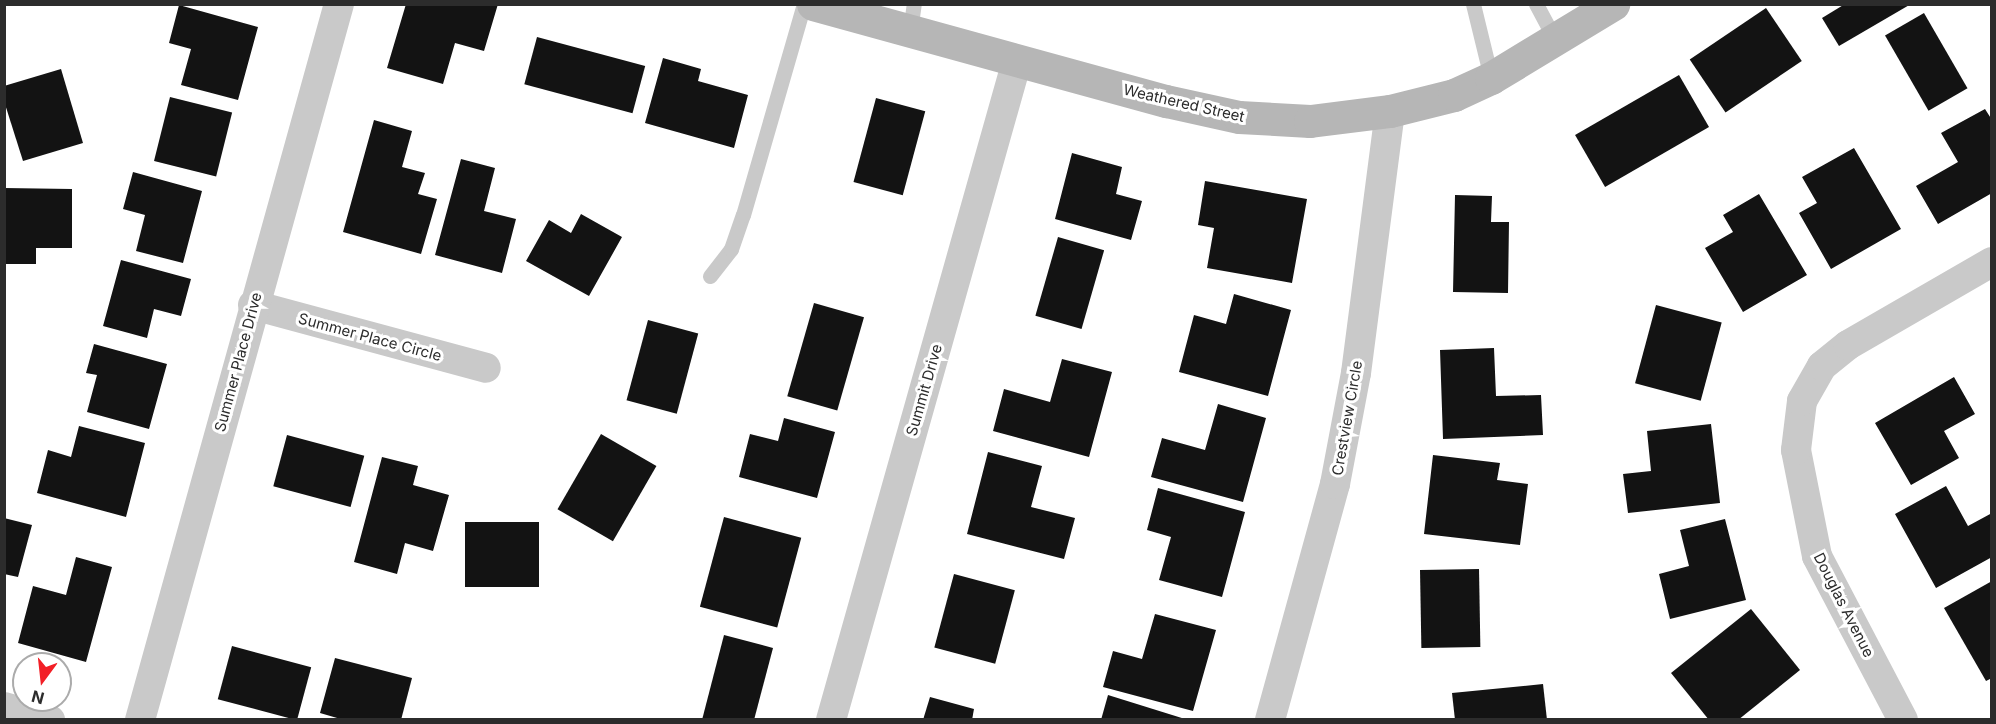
<!DOCTYPE html>
<html>
<head>
<meta charset="utf-8">
<style>
  body { margin:0 }
  #map { position:relative; width:1996px; height:724px; overflow:hidden; background:#fff; font-family:Inter,sans-serif }
  div>[style] { position:absolute }
  [style*='--x'] { left:calc(var(--x)*1px); top:calc(var(--y)*1px); width:calc(var(--w)*1px); rotate:calc(var(--a)*1deg) }
  .building>* { inset:0; background:#131313; transform-origin:0 0 }
  .lane>* { height:15px; margin:-7.5px; padding:0 7.5px; transform-origin:7.5px; border-radius:7.5px; background:#c9c9c9 }
  .street>* { height:30px; margin:-15px; padding:0 15px; transform-origin:15px; border-radius:15px; background:#c9c9c9 }
  .secondary>* { height:33px; margin:-16.5px; padding:0 16.5px; transform-origin:16.5px; border-radius:16.5px; background:#b6b6b6 }
  span { translate:-50% -50%; white-space:nowrap; text-align:center; line-height:1.15; -webkit-text-stroke:6px #fff; paint-order:stroke }
  .street-label { font-size:15px; color:#2c2c2c }
  .frame { position:absolute; inset:0; border:6px solid #2c2c2c; pointer-events:none }
  .north { position:absolute; left:12px; top:652px; width:60px; height:60px; box-sizing:border-box; background:#fff; border:2px solid #ababab; border-radius:50%; rotate:195deg; font-size:16px; font-weight:700; line-height:24px; text-align:center; color:#2c2c2c }
  .north::after { content:''; display:block; margin:auto; width:21px; height:27px; background:#f21f26; clip-path:polygon(50% 0,100% 100%,50% 72%,0 100%) }
</style>
</head>
<body>
<div id="map">
  <div class="building">
    <i style="clip-path:polygon(406px 4px,498px 4px,484px 51px,455px 43px,443px 84px,387px 68px)"></i>
    <i style="clip-path:polygon(1845px 4px,1911px 4px,1839px 46px,1822px 18px)"></i>
    <i style="clip-path:polygon(179px 5px,258px 27px,238px 100px,181px 85px,191px 49px,169px 43px)"></i>
    <i style="left:1766px;top:8px;width:64px;height:92px;rotate:56deg"></i>
    <i style="left:1924px;top:13px;width:87px;height:45px;rotate:60deg"></i>
    <i style="left:537px;top:37px;width:112px;height:49px;rotate:15deg"></i>
    <i style="clip-path:polygon(663px 58px,701px 69px,698px 81px,748px 95px,734px 148px,645px 123px)"></i>
    <i style="clip-path:polygon(61px 69px,83px 143px,23px 161px,4px 101px,4px 86px)"></i>
    <i style="left:1679px;top:75px;width:60px;height:120px;rotate:60deg"></i>
    <i style="left:170px;top:97px;width:64px;height:66px;rotate:14deg"></i>
    <i style="left:876px;top:98px;width:51px;height:87px;rotate:15deg"></i>
    <i style="clip-path:polygon(1985px 109px,1992px 120px,1992px 193px,1938px 224px,1916px 186px,1958px 162px,1941px 133px)"></i>
    <i style="clip-path:polygon(374px 120px,412px 131px,402px 167px,425px 173px,418px 194px,437px 199px,421px 254px,343px 232px)"></i>
    <i style="clip-path:polygon(1854px 148px,1901px 229px,1831px 269px,1799px 213px,1817px 203px,1802px 177px)"></i>
    <i style="clip-path:polygon(1072px 153px,1122px 167px,1116px 194px,1142px 201px,1131px 240px,1055px 219px)"></i>
    <i style="clip-path:polygon(461px 159px,495px 168px,484px 211px,516px 219px,502px 273px,435px 255px)"></i>
    <i style="clip-path:polygon(133px 172px,202px 191px,183px 263px,136px 251px,145px 215px,123px 209px)"></i>
    <i style="clip-path:polygon(1205px 181px,1307px 199px,1292px 283px,1207px 268px,1214px 228px,1198px 225px)"></i>
    <i style="clip-path:polygon(4px 188px,72px 189px,72px 248px,36px 248px,36px 264px,4px 264px)"></i>
    <i style="clip-path:polygon(1759px 194px,1807px 275px,1743px 312px,1705px 248px,1733px 232px,1723px 215px)"></i>
    <i style="clip-path:polygon(1455px 195px,1492px 196px,1491px 222px,1509px 222px,1508px 293px,1453px 292px)"></i>
    <i style="clip-path:polygon(581px 214px,622px 237px,589px 296px,526px 261px,549px 220px,571px 233px)"></i>
    <i style="left:1058px;top:237px;width:48px;height:82px;rotate:16deg"></i>
    <i style="clip-path:polygon(121px 260px,191px 279px,181px 316px,154px 309px,147px 338px,103px 326px)"></i>
    <i style="clip-path:polygon(1234px 294px,1291px 310px,1268px 396px,1179px 372px,1194px 315px,1226px 324px)"></i>
    <i style="left:814px;top:303px;width:52px;height:97px;rotate:16deg"></i>
    <i style="left:1656px;top:305px;width:68px;height:81px;rotate:15deg"></i>
    <i style="left:648px;top:320px;width:52px;height:83px;rotate:15deg"></i>
    <i style="clip-path:polygon(94px 344px,167px 364px,149px 429px,87px 412px,97px 375px,86px 373px)"></i>
    <i style="clip-path:polygon(1494px 348px,1496px 396px,1541px 395px,1543px 435px,1443px 439px,1440px 350px)"></i>
    <i style="clip-path:polygon(1062px 359px,1112px 372px,1089px 457px,993px 431px,1004px 389px,1050px 402px)"></i>
    <i style="clip-path:polygon(1954px 377px,1975px 414px,1944px 431px,1959px 458px,1911px 485px,1875px 423px)"></i>
    <i style="clip-path:polygon(1218px 404px,1266px 418px,1243px 502px,1151px 477px,1162px 438px,1205px 450px)"></i>
    <i style="clip-path:polygon(784px 418px,835px 432px,817px 498px,739px 477px,750px 434px,778px 441px)"></i>
    <i style="clip-path:polygon(1711px 424px,1720px 503px,1628px 513px,1623px 474px,1651px 471px,1647px 431px)"></i>
    <i style="clip-path:polygon(79px 426px,145px 443px,126px 517px,37px 493px,48px 450px,71px 457px)"></i>
    <i style="left:601px;top:434px;width:64px;height:87px;rotate:30deg"></i>
    <i style="left:287px;top:435px;width:80px;height:53px;rotate:15deg"></i>
    <i style="clip-path:polygon(988px 452px,1042px 466px,1031px 507px,1075px 518px,1064px 559px,967px 534px)"></i>
    <i style="clip-path:polygon(1433px 455px,1500px 463px,1497px 480px,1528px 484px,1520px 545px,1424px 534px)"></i>
    <i style="clip-path:polygon(382px 457px,418px 466px,413px 485px,449px 495px,433px 551px,405px 543px,397px 574px,354px 562px)"></i>
    <i style="clip-path:polygon(1946px 486px,1968px 526px,1992px 513px,1992px 557px,1936px 588px,1895px 514px)"></i>
    <i style="clip-path:polygon(1158px 488px,1245px 512px,1222px 597px,1159px 580px,1171px 537px,1147px 530px)"></i>
    <i style="left:724px;top:517px;width:80px;height:93px;rotate:15deg"></i>
    <i style="clip-path:polygon(4px 518px,32px 525px,18px 577px,4px 574px)"></i>
    <i style="clip-path:polygon(1725px 519px,1746px 600px,1670px 619px,1659px 574px,1689px 566px,1680px 530px)"></i>
    <i style="left:465px;top:522px;width:74px;height:65px"></i>
    <i style="clip-path:polygon(76px 557px,112px 567px,86px 662px,18px 643px,33px 586px,66px 595px)"></i>
    <i style="left:1479px;top:569px;width:78px;height:59px;rotate:89deg"></i>
    <i style="left:954px;top:574px;width:63px;height:76px;rotate:15deg"></i>
    <i style="clip-path:polygon(1992px 581px,1992px 678px,1986px 681px,1944px 608px)"></i>
    <i style="clip-path:polygon(1751px 609px,1800px 670px,1738px 720px,1709px 720px,1671px 673px)"></i>
    <i style="clip-path:polygon(1155px 614px,1216px 630px,1193px 711px,1103px 687px,1113px 651px,1142px 659px)"></i>
    <i style="clip-path:polygon(724px 635px,773px 648px,754px 720px,702px 720px)"></i>
    <i style="left:232px;top:646px;width:82px;height:55px;rotate:15deg"></i>
    <i style="clip-path:polygon(335px 658px,412px 678px,401px 720px,344px 720px,320px 713px)"></i>
    <i style="clip-path:polygon(1543px 684px,1547px 720px,1455px 720px,1452px 693px)"></i>
    <i style="clip-path:polygon(1108px 695px,1185px 719px,1185px 720px,1101px 720px)"></i>
    <i style="clip-path:polygon(930px 697px,974px 709px,972px 720px,923px 720px)"></i>
  </div>
  <div class="lane">
    <i style="--x:1473;--y:4;--w:76;--a:76.3"></i>
    <i style="--x:1536;--y:4;--w:40;--a:62"></i>
    <i style="--x:910;--y:31;--w:27;--a:-82"></i>
    <i style="--x:710;--y:276;--w:34;--a:-52"></i>
    <i style="--x:731;--y:249;--w:36;--a:-71"></i>
    <i style="--x:743;--y:215;--w:220;--a:-73.9"></i>
  </div>
  <div class="street">
    <i style="--x:253;--y:305;--w:241;--a:15.1"></i>
    <i style="--x:4;--y:707;--w:48;--a:15.8"></i>
    <i style="--x:140;--y:720;--w:743;--a:-74.47"></i>
    <i style="--x:831;--y:720;--w:685;--a:-74.24"></i>
    <i style="--x:1270;--y:720;--w:245;--a:-74.6"></i>
    <i style="--x:1335;--y:484;--w:113;--a:-79.3"></i>
    <i style="--x:1356;--y:373;--w:264;--a:-82.6"></i>
    <i style="--x:1903;--y:720;--w:185;--a:-117.7"></i>
    <i style="--x:1817;--y:556;--w:108;--a:-101.2"></i>
    <i style="--x:1796;--y:450;--w:49;--a:-83"></i>
    <i style="--x:1802;--y:401;--w:40;--a:-60.3"></i>
    <i style="--x:1822;--y:366;--w:33;--a:-39"></i>
    <i style="--x:1848;--y:345;--w:166;--a:-30"></i>
  </div>
  <div class="secondary">
    <i style="--x:813;--y:4;--w:366;--a:15.4"></i>
    <i style="--x:1166;--y:101;--w:75;--a:12.4"></i>
    <i style="--x:1239;--y:117;--w:71;--a:3.2"></i>
    <i style="--x:1310;--y:121;--w:81;--a:-7.1"></i>
    <i style="--x:1390;--y:111;--w:66;--a:-14"></i>
    <i style="--x:1454;--y:95;--w:41;--a:-24.7"></i>
    <i style="--x:1491;--y:78;--w:143;--a:-31.2"></i>
  </div>
  <div class="street-label">
    <span style="left:1184px;top:103px;rotate:13deg">Weathered Street</span>
    <span style="left:370px;top:337px;rotate:15deg">Summer Place Circle</span>
    <span style="left:238px;top:362px;rotate:-75deg">Summer Place Drive</span>
    <span style="left:924px;top:390px;rotate:-74deg">Summit Drive</span>
    <span style="left:1347px;top:418px;rotate:-80deg">Crestview Circle</span>
    <span style="left:1844px;top:605px;rotate:63deg">Douglas Avenue</span>
  </div>
  <div class="frame"></div>
  <div class="north">N</div>
</div>
</body>
</html>
